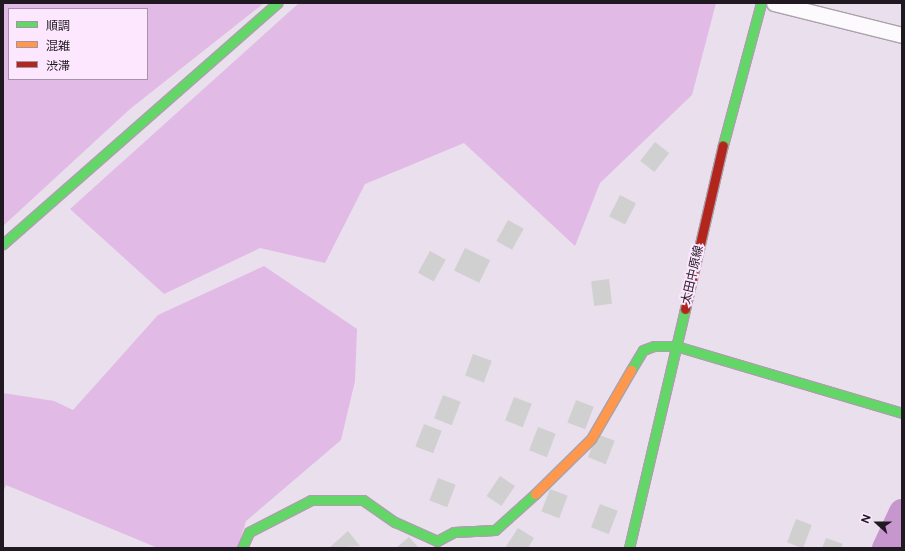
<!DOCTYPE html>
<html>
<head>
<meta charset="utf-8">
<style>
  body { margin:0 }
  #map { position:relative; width:905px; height:551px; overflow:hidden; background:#eadfec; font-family:"Public Sans","Noto Sans JP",sans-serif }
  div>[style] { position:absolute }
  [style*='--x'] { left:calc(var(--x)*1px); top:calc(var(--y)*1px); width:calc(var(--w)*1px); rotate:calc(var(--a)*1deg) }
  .green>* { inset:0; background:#e1bae6 }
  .river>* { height:27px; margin:-13.5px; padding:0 13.5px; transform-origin:13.5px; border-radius:13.5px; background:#c796ce }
  .building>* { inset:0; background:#d1d0d1; transform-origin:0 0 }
  .roads { filter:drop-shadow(1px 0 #aaa1ab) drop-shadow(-1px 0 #aaa1ab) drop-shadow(0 1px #aaa1ab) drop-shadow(0 -1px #aaa1ab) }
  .street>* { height:15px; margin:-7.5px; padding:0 7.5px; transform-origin:7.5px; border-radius:7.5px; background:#fcfafc }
  .fast>* { height:9px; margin:-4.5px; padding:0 4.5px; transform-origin:4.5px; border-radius:4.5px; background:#63d668 }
  .slow>* { height:9px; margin:-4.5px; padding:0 4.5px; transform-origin:4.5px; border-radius:4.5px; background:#ff974d }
  .jam>* { height:9px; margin:-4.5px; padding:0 4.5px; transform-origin:4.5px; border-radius:4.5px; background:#b3261e }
  span { translate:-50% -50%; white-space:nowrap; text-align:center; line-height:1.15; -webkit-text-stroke:4px #fce7fe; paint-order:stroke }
  .street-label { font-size:12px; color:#211922 }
  .frame { position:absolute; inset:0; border:4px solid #211922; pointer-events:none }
  .legend { position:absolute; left:8px; top:8px; width:140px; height:72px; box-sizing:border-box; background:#fce7fe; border:1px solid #a495a6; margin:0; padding:5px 7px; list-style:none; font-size:12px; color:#211922 }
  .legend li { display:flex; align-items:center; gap:8px; height:20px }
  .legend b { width:20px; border:1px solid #a495a6 }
  .north { position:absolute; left:857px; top:503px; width:40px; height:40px; -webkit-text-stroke:3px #fce7fe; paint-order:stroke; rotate:291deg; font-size:11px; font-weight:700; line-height:16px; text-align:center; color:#211922 }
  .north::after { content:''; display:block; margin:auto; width:14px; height:18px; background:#211922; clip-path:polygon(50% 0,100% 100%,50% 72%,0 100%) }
</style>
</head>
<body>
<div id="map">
  <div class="green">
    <i style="clip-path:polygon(evenodd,3px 3px,264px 3px,130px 109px,3px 226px,3px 3px,9px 9px,147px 9px,147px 79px,9px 79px,9px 9px)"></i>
    <i style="clip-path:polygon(299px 3px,716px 3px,692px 95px,600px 183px,575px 246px,464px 143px,365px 184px,325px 263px,260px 248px,164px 294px,70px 209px)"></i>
    <i style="clip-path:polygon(264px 266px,357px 329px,355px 381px,341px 440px,246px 521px,238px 548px,158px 548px,6px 485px,3px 492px,3px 393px,54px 401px,73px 410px,158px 315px)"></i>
  </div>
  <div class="river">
    <i style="--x:885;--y:548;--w:40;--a:-65"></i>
  </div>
  <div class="building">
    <i style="left:655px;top:142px;width:18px;height:24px;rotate:38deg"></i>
    <i style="left:620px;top:195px;width:18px;height:24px;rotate:27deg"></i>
    <i style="left:508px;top:220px;width:18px;height:24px;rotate:29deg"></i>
    <i style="left:465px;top:248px;width:28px;height:25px;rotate:26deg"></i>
    <i style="left:430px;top:251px;width:18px;height:25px;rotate:29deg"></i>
    <i style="left:609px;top:279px;width:25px;height:18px;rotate:83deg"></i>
    <i style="left:473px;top:354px;width:20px;height:23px;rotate:20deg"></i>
    <i style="left:443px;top:395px;width:19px;height:25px;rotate:21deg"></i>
    <i style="left:514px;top:397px;width:19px;height:25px;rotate:21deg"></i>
    <i style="left:576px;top:400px;width:19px;height:24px;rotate:21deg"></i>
    <i style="left:424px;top:424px;width:19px;height:24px;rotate:21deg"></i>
    <i style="left:538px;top:427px;width:19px;height:25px;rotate:21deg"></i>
    <i style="left:597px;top:434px;width:19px;height:25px;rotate:21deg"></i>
    <i style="left:500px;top:476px;width:18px;height:24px;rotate:34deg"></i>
    <i style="left:438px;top:478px;width:19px;height:24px;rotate:21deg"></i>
    <i style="left:550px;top:489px;width:19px;height:24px;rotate:21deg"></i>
    <i style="left:600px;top:504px;width:19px;height:25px;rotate:21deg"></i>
    <i style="left:796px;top:519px;width:17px;height:25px;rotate:21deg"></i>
    <i style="clip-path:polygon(518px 528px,534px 538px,528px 548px,505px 548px)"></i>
    <i style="clip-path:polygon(348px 531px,360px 546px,331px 548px,330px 547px)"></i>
    <i style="clip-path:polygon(409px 537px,419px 548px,396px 548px)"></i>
    <i style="clip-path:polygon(826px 538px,843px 544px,841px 548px,822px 548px)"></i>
  </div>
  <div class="roads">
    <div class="street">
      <i style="--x:774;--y:3;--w:132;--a:14"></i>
    </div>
    <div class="fast">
      <i style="--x:723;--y:145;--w:147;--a:-75"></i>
      <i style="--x:3;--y:244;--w:365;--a:-41.3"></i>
      <i style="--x:631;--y:370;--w:23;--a:-59"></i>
      <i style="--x:643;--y:350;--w:12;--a:-20"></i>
      <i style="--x:654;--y:346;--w:22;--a:0"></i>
      <i style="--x:676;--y:346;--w:236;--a:16.5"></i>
      <i style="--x:242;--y:548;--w:17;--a:-66"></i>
      <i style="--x:249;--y:532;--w:70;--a:-27.3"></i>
      <i style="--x:311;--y:500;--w:52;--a:0"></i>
      <i style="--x:363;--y:500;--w:39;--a:35"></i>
      <i style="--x:395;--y:522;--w:46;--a:24.3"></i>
      <i style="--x:437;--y:541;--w:19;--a:-28"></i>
      <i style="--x:454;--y:532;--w:41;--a:-2.8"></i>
      <i style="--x:495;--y:530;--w:54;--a:-42"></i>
      <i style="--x:629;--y:548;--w:245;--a:-76.8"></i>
    </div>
    <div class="slow">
      <i style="--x:535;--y:494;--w:78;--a:-44.5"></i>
      <i style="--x:591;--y:439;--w:80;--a:-59.9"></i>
    </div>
    <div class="jam">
      <i style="--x:685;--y:309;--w:168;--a:-77"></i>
    </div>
  </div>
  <div class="street-label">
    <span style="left:693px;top:275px;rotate:-77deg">太田中原線</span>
  </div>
  <div class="frame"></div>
  <ul class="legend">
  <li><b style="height:5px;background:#63d668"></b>順調</li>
  <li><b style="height:5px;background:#ff974d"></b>混雑</li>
  <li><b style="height:5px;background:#b3261e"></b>渋滞</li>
  </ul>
  <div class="north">N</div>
</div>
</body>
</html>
